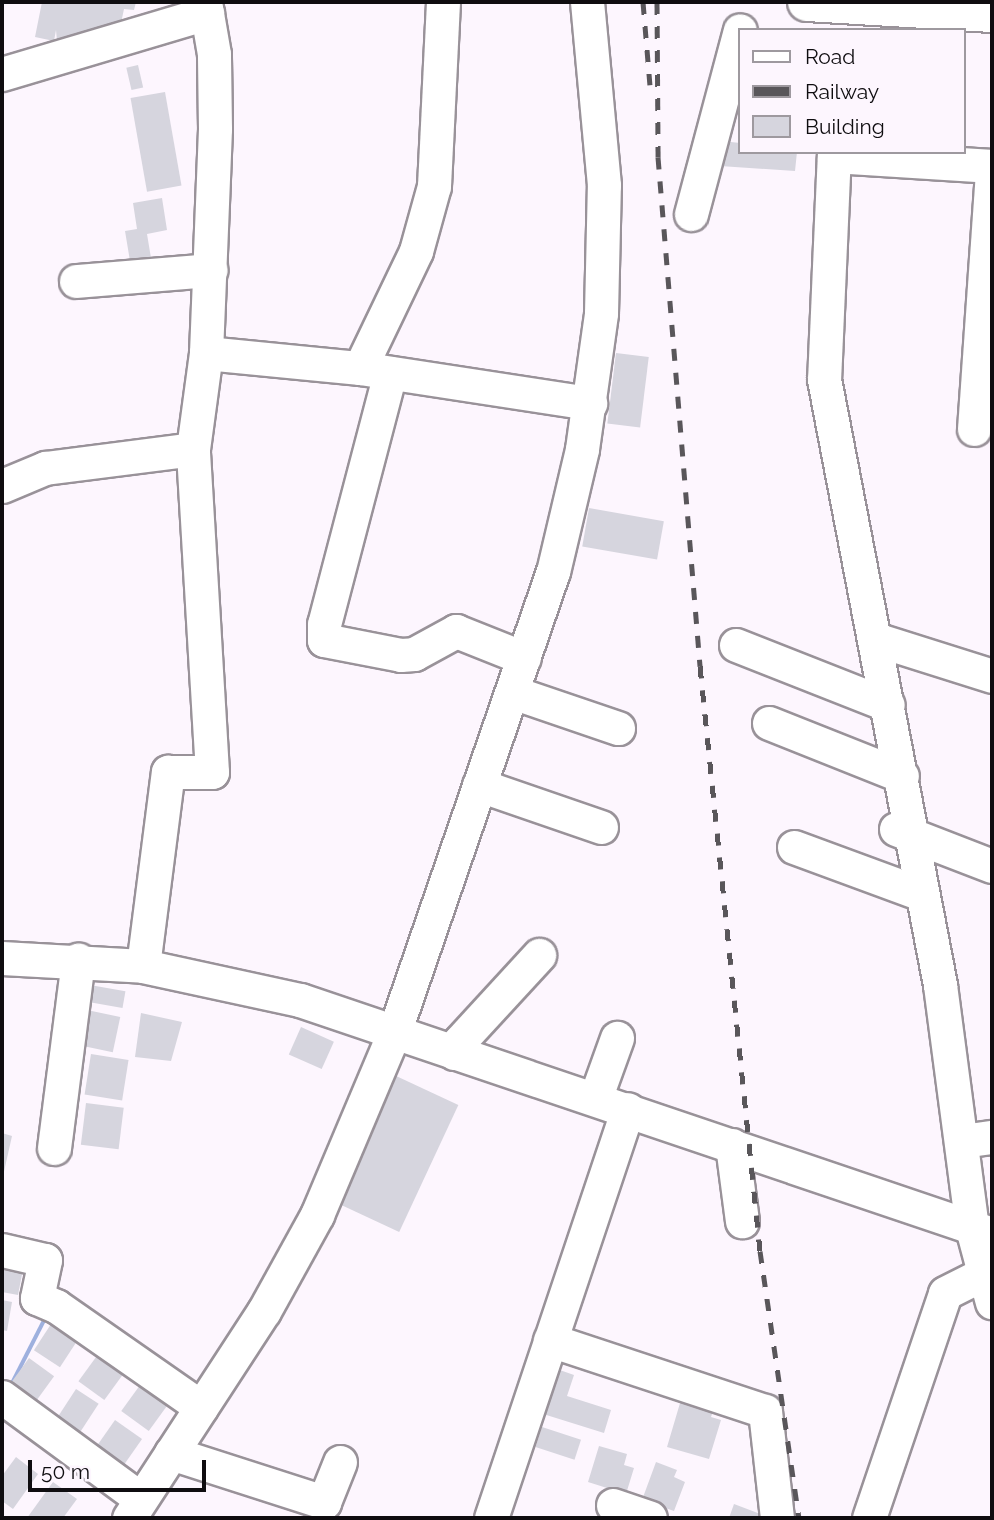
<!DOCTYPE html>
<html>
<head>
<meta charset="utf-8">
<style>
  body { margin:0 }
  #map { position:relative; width:994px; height:1520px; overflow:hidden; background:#fdf6fe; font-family:Raleway,sans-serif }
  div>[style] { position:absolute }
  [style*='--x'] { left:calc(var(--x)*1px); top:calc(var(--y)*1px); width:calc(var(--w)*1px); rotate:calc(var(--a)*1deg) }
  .water>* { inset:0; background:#9eb0de; transform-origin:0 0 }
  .building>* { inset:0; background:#d6d5de; transform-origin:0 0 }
  .roads { filter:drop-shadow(2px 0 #999299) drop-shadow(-2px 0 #999299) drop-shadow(0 2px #999299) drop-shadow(0 -2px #999299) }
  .minor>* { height:33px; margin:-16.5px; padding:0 16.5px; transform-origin:16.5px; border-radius:16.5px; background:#fff }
  .major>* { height:38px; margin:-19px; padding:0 19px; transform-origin:19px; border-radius:19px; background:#fff }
  .rail>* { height:5px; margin-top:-2.5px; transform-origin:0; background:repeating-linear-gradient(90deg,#59565a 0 12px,transparent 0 24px) }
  span { translate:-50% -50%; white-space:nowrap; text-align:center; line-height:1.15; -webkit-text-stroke:6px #fdf6fe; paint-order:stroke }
  .frame { position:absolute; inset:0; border:4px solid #0f0d10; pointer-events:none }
  .legend { position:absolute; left:738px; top:28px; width:228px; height:126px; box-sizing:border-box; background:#fdf6fe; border:2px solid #9e999f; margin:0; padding:9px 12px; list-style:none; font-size:21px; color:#0f0d10 }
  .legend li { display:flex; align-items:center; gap:14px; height:35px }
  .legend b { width:35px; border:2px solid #9e999f }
  .scale { position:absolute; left:28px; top:1460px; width:178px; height:32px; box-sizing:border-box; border:4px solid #0f0d10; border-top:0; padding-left:9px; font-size:21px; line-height:24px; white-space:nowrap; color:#0f0d10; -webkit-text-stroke:5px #fdf6fe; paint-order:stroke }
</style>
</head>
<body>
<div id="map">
  <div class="water">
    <i style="left:43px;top:1318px;width:4px;height:75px;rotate:27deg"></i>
  </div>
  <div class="building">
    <i style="clip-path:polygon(42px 2px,136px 2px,134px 10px,124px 9px,120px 28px,57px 41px,56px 30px,54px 41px,35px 37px)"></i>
    <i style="left:138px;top:65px;width:23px;height:12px;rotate:77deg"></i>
    <i style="left:165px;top:92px;width:95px;height:35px;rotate:80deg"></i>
    <i style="clip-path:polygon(722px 141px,740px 143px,740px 152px,797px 152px,795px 171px,720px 166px)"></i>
    <i style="clip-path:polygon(162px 198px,167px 230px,147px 234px,151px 258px,130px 261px,125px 231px,137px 229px,133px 203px)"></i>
    <i style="left:616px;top:353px;width:33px;height:71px;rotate:7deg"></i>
    <i style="left:589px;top:508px;width:76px;height:39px;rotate:10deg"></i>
    <i style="left:90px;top:985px;width:36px;height:17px;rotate:10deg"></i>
    <i style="left:87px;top:1010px;width:34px;height:36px;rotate:12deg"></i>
    <i style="clip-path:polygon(141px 1013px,182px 1022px,171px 1061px,135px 1057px)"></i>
    <i style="left:301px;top:1027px;width:36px;height:30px;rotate:24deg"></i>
    <i style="left:91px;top:1054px;width:38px;height:41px;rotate:9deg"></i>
    <i style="left:394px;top:1075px;width:71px;height:140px;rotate:25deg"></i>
    <i style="left:86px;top:1103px;width:38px;height:42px;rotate:7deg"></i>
    <i style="clip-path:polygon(2px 1133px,12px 1136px,3px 1176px,2px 1176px)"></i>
    <i style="clip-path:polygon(2px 1259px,24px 1264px,18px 1295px,2px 1292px)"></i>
    <i style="clip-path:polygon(2px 1300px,12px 1302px,7px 1331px,2px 1330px)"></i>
    <i style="left:53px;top:1321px;width:31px;height:35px;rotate:33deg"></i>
    <i style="left:99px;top:1353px;width:32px;height:35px;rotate:36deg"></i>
    <i style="left:29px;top:1358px;width:31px;height:38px;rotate:36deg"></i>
    <i style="clip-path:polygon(554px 1368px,574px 1375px,567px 1396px,611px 1410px,604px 1433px,540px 1413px)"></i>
    <i style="left:143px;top:1381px;width:34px;height:37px;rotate:36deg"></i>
    <i style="left:76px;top:1389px;width:27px;height:38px;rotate:33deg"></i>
    <i style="clip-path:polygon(683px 1393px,716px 1402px,711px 1417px,721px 1420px,709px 1459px,667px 1447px)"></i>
    <i style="left:115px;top:1420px;width:33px;height:36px;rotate:35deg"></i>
    <i style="left:542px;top:1427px;width:41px;height:21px;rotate:18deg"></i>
    <i style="clip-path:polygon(599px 1446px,627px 1454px,624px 1465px,634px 1468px,626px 1494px,588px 1482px)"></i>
    <i style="clip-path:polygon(16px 1457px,38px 1474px,13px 1509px,2px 1501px,2px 1476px)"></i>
    <i style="clip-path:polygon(656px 1462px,677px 1470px,674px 1477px,685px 1482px,674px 1511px,642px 1500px)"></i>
    <i style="clip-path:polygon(53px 1482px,77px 1499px,63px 1518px,27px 1518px)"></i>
    <i style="clip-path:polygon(734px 1504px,763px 1515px,762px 1518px,729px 1518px)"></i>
  </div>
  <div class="roads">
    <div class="minor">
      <i style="--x:2;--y:74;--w:214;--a:-16.6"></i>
      <i style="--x:834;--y:152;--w:227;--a:92.5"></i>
      <i style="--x:824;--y:379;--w:617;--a:79.16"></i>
      <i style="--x:940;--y:985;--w:245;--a:82.5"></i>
      <i style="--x:972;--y:1228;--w:77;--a:74.9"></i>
      <i style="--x:834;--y:156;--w:158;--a:3.6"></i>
      <i style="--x:691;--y:214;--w:190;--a:-75.1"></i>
      <i style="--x:76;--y:281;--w:135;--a:-4.7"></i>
      <i style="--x:206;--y:353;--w:155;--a:5.6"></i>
      <i style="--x:360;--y:368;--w:233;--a:8.7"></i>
      <i style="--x:360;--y:368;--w:130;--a:-64.4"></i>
      <i style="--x:416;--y:251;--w:67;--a:-74.5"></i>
      <i style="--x:434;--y:186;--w:184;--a:-87.2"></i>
      <i style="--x:390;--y:373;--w:260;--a:104.7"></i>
      <i style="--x:324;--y:624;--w:16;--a:90"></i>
      <i style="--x:324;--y:640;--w:78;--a:11"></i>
      <i style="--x:401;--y:655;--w:13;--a:-4"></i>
      <i style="--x:414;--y:654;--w:48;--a:-28.7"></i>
      <i style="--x:456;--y:631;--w:73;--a:21.7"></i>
      <i style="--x:974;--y:429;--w:260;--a:-86"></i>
      <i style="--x:2;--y:486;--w:47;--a:-22.7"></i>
      <i style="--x:45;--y:468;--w:149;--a:-7.3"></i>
      <i style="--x:875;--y:639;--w:123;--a:17.5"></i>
      <i style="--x:736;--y:645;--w:163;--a:21.5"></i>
      <i style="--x:512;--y:692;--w:112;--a:18.8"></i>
      <i style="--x:769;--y:723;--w:143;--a:21.7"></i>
      <i style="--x:479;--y:785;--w:129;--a:19"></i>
      <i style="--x:896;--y:829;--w:103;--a:21.1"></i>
      <i style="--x:794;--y:847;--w:136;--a:20.2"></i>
      <i style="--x:2;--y:958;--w:141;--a:3.2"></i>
      <i style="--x:143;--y:966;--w:161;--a:12.2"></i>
      <i style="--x:300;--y:1000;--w:727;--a:18.68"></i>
      <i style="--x:143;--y:966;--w:196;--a:-82.7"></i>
      <i style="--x:168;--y:772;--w:44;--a:0"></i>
      <i style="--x:212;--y:772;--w:324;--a:-93.4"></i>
      <i style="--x:193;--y:449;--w:97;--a:-82.3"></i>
      <i style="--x:206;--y:353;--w:224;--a:-87.7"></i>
      <i style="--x:215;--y:129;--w:75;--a:-90.8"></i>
      <i style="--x:214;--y:54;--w:53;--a:-99.8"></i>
      <i style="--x:454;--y:1053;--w:13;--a:-63"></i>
      <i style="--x:460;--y:1041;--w:117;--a:-47.4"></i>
      <i style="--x:595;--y:1099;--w:65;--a:-70.2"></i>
      <i style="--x:962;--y:1141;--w:30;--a:-8"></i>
      <i style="--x:732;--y:1145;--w:77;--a:82.5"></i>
      <i style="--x:54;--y:1148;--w:190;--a:-82.7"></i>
      <i style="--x:2;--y:1250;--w:44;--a:13.1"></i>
      <i style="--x:45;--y:1260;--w:39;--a:102"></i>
      <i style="--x:37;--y:1298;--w:21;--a:23"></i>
      <i style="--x:56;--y:1306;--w:177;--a:34.9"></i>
      <i style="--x:550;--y:1340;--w:226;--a:18.3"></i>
      <i style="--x:765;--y:1411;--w:108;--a:83.6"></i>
      <i style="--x:2;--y:1397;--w:172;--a:36.3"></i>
      <i style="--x:171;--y:1453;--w:161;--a:17.8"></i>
      <i style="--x:324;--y:1502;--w:43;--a:-68.2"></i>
      <i style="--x:613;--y:1505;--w:39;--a:19"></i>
      <i style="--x:129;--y:1518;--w:247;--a:-56.9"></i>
      <i style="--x:264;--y:1311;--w:110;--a:-61.1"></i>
      <i style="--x:317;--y:1215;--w:198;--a:-67.1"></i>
      <i style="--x:394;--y:1033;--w:488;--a:-71"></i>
      <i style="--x:553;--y:572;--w:126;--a:-76.7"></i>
      <i style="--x:582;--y:449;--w:137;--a:-82"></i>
      <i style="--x:601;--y:313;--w:128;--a:-88.7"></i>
      <i style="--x:604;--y:185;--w:184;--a:-95.3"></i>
      <i style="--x:491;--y:1518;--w:431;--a:-71.5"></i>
      <i style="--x:869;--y:1518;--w:237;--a:-71.3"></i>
      <i style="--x:945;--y:1293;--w:40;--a:-26.6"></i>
    </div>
    <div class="major">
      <i style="--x:807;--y:2;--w:185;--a:3.4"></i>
    </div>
  </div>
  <div class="rail">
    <i style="--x:643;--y:2;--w:83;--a:85.2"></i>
    <i style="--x:657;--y:2;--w:155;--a:89.6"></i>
    <i style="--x:658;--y:157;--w:511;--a:85.28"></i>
    <i style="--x:700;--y:666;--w:588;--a:84.14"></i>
    <i style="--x:760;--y:1251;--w:270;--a:81.7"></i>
  </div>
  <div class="frame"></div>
  <ul class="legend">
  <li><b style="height:9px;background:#fff"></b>Road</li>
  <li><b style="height:9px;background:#59565a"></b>Railway</li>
  <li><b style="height:19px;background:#d6d5de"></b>Building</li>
  </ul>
  <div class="scale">50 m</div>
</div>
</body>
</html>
